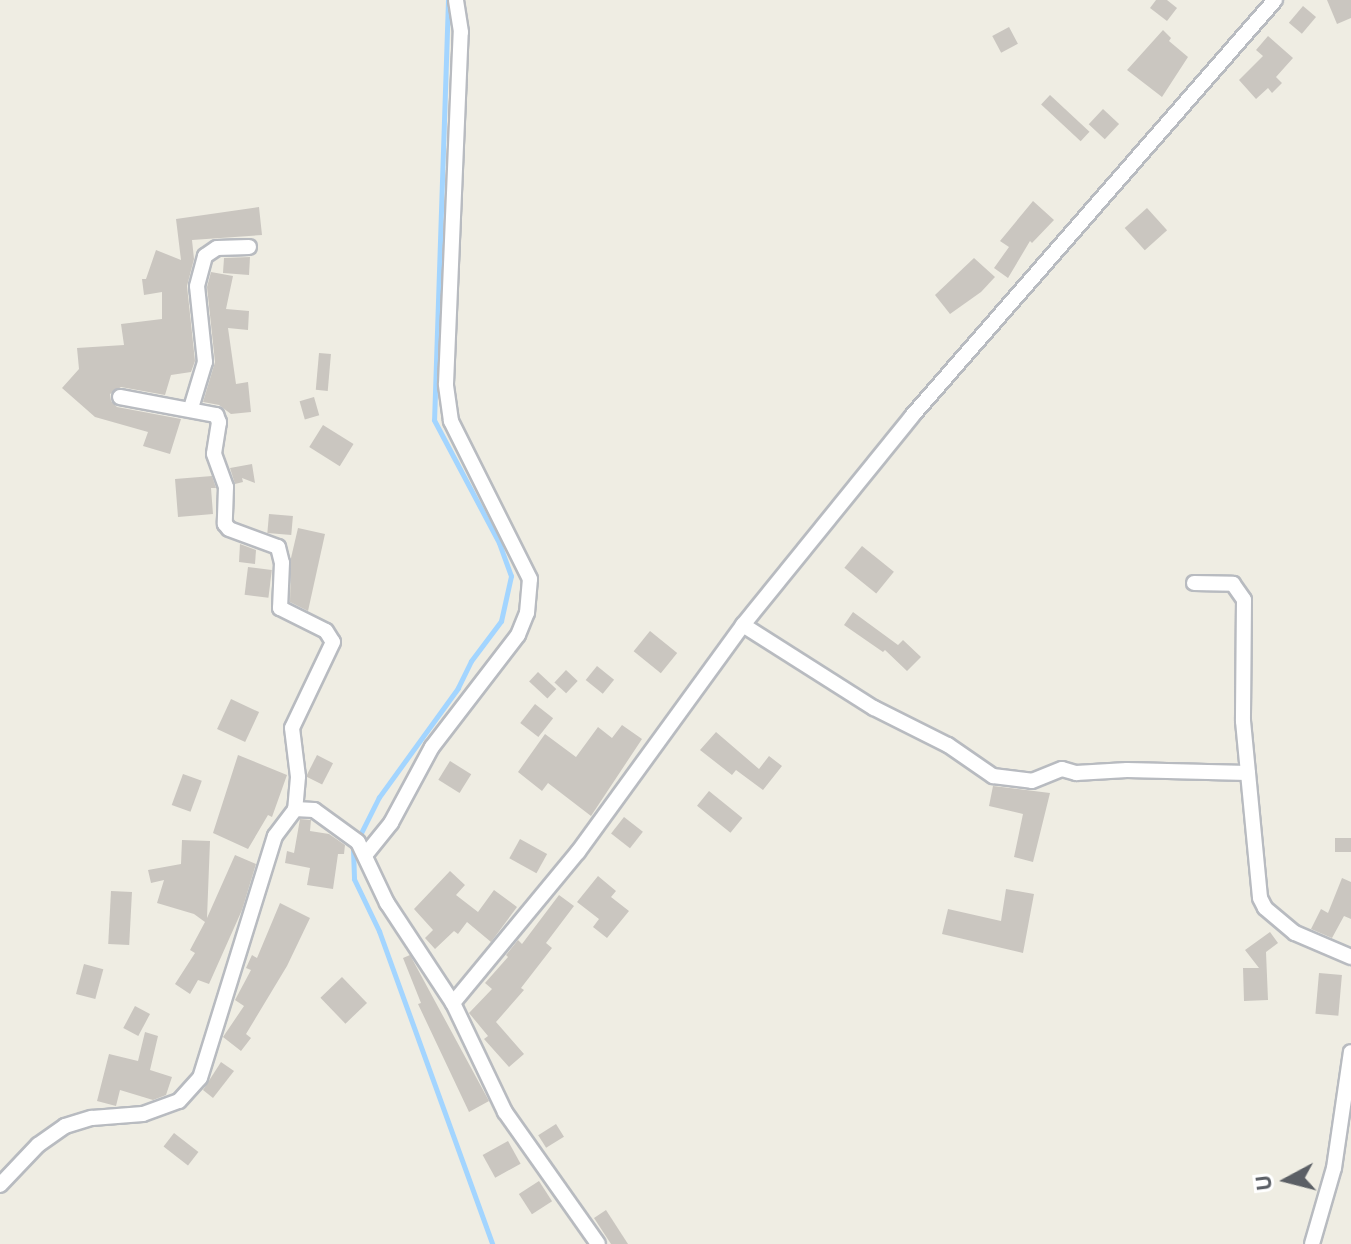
<!DOCTYPE html>
<html>
<head>
<meta charset="utf-8">
<style>
  body { margin:0 }
  #map { position:relative; width:1351px; height:1244px; overflow:hidden; background:#efede3; font-family:Ubuntu,sans-serif }
  div>[style] { position:absolute }
  [style*='--x'] { left:calc(var(--x)*1px); top:calc(var(--y)*1px); width:calc(var(--w)*1px); rotate:calc(var(--a)*1deg) }
  .stream>* { height:5px; margin:-2.5px; padding:0 2.5px; transform-origin:2.5px; border-radius:2.5px; background:#a3d5ff }
  .building>* { inset:0; background:#cac6c0; transform-origin:0 0 }
  .roads { filter:drop-shadow(2px 0 #b8bbc0) drop-shadow(-2px 0 #b8bbc0) drop-shadow(0 2px #b8bbc0) drop-shadow(0 -2px #b8bbc0) }
  .street>* { height:14px; margin:-7px; padding:0 7px; transform-origin:7px; border-radius:7px; background:#fff }
  span { translate:-50% -50%; white-space:nowrap; text-align:center; line-height:1.15; -webkit-text-stroke:8px #fff; paint-order:stroke }
  .north { position:absolute; left:1247px; top:1140px; width:80px; height:80px; -webkit-text-stroke:6px #fff; paint-order:stroke; rotate:263deg; font-size:22px; font-weight:700; line-height:32px; text-align:center; color:#5b5f65 }
  .north::after { content:''; display:block; margin:auto; width:28px; height:36px; background:#5b5f65; clip-path:polygon(50% 0,100% 100%,50% 72%,0 100%) }
</style>
</head>
<body>
<div id="map">
  <div class="stream">
    <i style="--x:448;--y:0;--w:420;--a:91.9"></i>
    <i style="--x:434;--y:420;--w:139;--a:62.1"></i>
    <i style="--x:499;--y:543;--w:35;--a:70"></i>
    <i style="--x:511;--y:576;--w:46;--a:102.5"></i>
    <i style="--x:501;--y:621;--w:50;--a:126.9"></i>
    <i style="--x:471;--y:661;--w:30;--a:116"></i>
    <i style="--x:458;--y:688;--w:135;--a:125.9"></i>
    <i style="--x:379;--y:797;--w:58;--a:116.6"></i>
    <i style="--x:353;--y:849;--w:30;--a:88"></i>
    <i style="--x:354;--y:879;--w:58;--a:64.3"></i>
    <i style="--x:379;--y:931;--w:333;--a:70.1"></i>
  </div>
  <div class="building">
    <i style="clip-path:polygon(1156px 0,1167px 0,1177px 8px,1167px 21px,1150px 8px)"></i>
    <i style="clip-path:polygon(1327px 0,1351px 0,1351px 18px,1337px 24px)"></i>
    <i style="left:1303px;top:6px;width:17px;height:22px;rotate:40deg"></i>
    <i style="left:1009px;top:27px;width:19px;height:19px;rotate:62deg"></i>
    <i style="clip-path:polygon(1163px 30px,1171px 38px,1169px 41px,1188px 57px,1162px 97px,1127px 70px)"></i>
    <i style="clip-path:polygon(1268px 36px,1293px 58px,1276px 77px,1282px 83px,1272px 93px,1268px 88px,1256px 99px,1239px 80px,1263px 56px,1256px 50px)"></i>
    <i style="left:1050px;top:95px;width:54px;height:13px;rotate:43deg"></i>
    <i style="left:1103px;top:109px;width:22px;height:21px;rotate:43deg"></i>
    <i style="clip-path:polygon(1033px 201px,1054px 220px,1032px 243px,1030px 241px,1008px 278px,994px 268px,1009px 247px,1000px 241px)"></i>
    <i style="clip-path:polygon(259px 207px,262px 235px,192px 240px,194px 259px,187px 286px,195px 361px,191px 372px,171px 375px,165px 395px,121px 387px,110px 394px,111px 401px,117px 407px,181px 419px,170px 454px,143px 446px,148px 432px,95px 417px,62px 388px,79px 369px,77px 348px,124px 345px,121px 324px,162px 319px,162px 292px,144px 295px,142px 279px,146px 279px,156px 250px,181px 260px,176px 219px)"></i>
    <i style="left:1147px;top:208px;width:30px;height:30px;rotate:48deg"></i>
    <i style="clip-path:polygon(250px 257px,249px 275px,223px 273px,224px 258px)"></i>
    <i style="clip-path:polygon(974px 258px,995px 277px,981px 292px,950px 314px,935px 295px)"></i>
    <i style="clip-path:polygon(211px 272px,233px 276px,226px 309px,249px 311px,248px 330px,228px 328px,236px 384px,248px 382px,251px 412px,231px 414px,219px 405px,203px 402px,215px 362px,207px 287px)"></i>
    <i style="left:319px;top:353px;width:12px;height:37px;rotate:5deg"></i>
    <i style="left:314px;top:397px;width:19px;height:15px;rotate:74deg"></i>
    <i style="left:323px;top:425px;width:36px;height:26px;rotate:32deg"></i>
    <i style="clip-path:polygon(252px 464px,255px 483px,242px 478px,243px 482px,235px 484px,230px 468px)"></i>
    <i style="clip-path:polygon(212px 476px,216px 488px,211px 488px,213px 514px,178px 517px,175px 479px)"></i>
    <i style="left:269px;top:514px;width:24px;height:19px;rotate:5deg"></i>
    <i style="clip-path:polygon(298px 528px,325px 534px,308px 611px,290px 602px,291px 558px)"></i>
    <i style="clip-path:polygon(240px 544px,256px 550px,255px 564px,239px 562px)"></i>
    <i style="left:862px;top:546px;width:41px;height:28px;rotate:39deg"></i>
    <i style="left:248px;top:567px;width:24px;height:28px;rotate:7deg"></i>
    <i style="clip-path:polygon(853px 612px,898px 645px,903px 640px,921px 657px,907px 671px,885px 650px,883px 652px,844px 625px)"></i>
    <i style="left:650px;top:631px;width:35px;height:26px;rotate:39deg"></i>
    <i style="left:597px;top:666px;width:22px;height:18px;rotate:39deg"></i>
    <i style="left:566px;top:670px;width:16px;height:17px;rotate:43deg"></i>
    <i style="left:538px;top:672px;width:25px;height:13px;rotate:43deg"></i>
    <i style="left:231px;top:699px;width:31px;height:33px;rotate:25deg"></i>
    <i style="left:535px;top:704px;width:23px;height:24px;rotate:38deg"></i>
    <i style="clip-path:polygon(622px 725px,642px 739px,591px 816px,548px 783px,542px 791px,518px 772px,545px 734px,576px 757px,598px 727px,612px 738px)"></i>
    <i style="clip-path:polygon(716px 732px,759px 769px,769px 756px,782px 766px,763px 790px,736px 770px,732px 775px,700px 750px)"></i>
    <i style="clip-path:polygon(238px 755px,287px 775px,272px 817px,268px 815px,248px 849px,213px 833px)"></i>
    <i style="left:317px;top:755px;width:18px;height:24px;rotate:27deg"></i>
    <i style="left:450px;top:761px;width:25px;height:22px;rotate:32deg"></i>
    <i style="left:183px;top:774px;width:20px;height:33px;rotate:20deg"></i>
    <i style="clip-path:polygon(993px 786px,1050px 793px,1033px 862px,1014px 857px,1023px 814px,989px 806px)"></i>
    <i style="left:709px;top:791px;width:43px;height:19px;rotate:39deg"></i>
    <i style="left:624px;top:817px;width:24px;height:21px;rotate:38deg"></i>
    <i style="clip-path:polygon(300px 819px,311px 820px,310px 831px,329px 834px,345px 845px,344px 854px,338px 854px,333px 889px,307px 885px,310px 868px,285px 863px,287px 851px,294px 853px)"></i>
    <i style="left:1351px;top:838px;width:14px;height:16px;rotate:90deg"></i>
    <i style="left:520px;top:839px;width:31px;height:22px;rotate:29deg"></i>
    <i style="clip-path:polygon(182px 840px,210px 841px,207px 918px,235px 855px,256px 864px,242px 910px,209px 984px,198px 980px,190px 994px,175px 984px,195px 953px,190px 950px,205px 922px,194px 914px,157px 903px,164px 880px,151px 883px,148px 870px,181px 864px)"></i>
    <i style="clip-path:polygon(450px 871px,465px 885px,456px 895px,478px 912px,494px 890px,517px 907px,491px 942px,467px 922px,458px 934px,454px 931px,435px 949px,425px 938px,433px 930px,414px 909px)"></i>
    <i style="clip-path:polygon(598px 876px,616px 891px,611px 897px,629px 911px,607px 938px,593px 927px,599px 919px,577px 902px)"></i>
    <i style="clip-path:polygon(1342px 878px,1351px 882px,1351px 919px,1344px 916px,1332px 938px,1311px 929px,1321px 909px,1328px 913px)"></i>
    <i style="clip-path:polygon(1006px 889px,1034px 894px,1023px 953px,942px 934px,948px 909px,1001px 921px)"></i>
    <i style="left:111px;top:891px;width:21px;height:53px;rotate:3deg"></i>
    <i style="clip-path:polygon(559px 895px,574px 906px,546px 943px,552px 948px,521px 988px,524px 990px,496px 1022px,524px 1054px,509px 1067px,484px 1039px,488px 1036px,469px 1013px,492px 989px,485px 983px,508px 957px,506px 955px,518px 940px,522px 944px)"></i>
    <i style="clip-path:polygon(280px 903px,310px 918px,287px 966px,246px 1034px,251px 1038px,241px 1051px,223px 1037px,244px 1006px,235px 1000px,251px 970px,246px 968px,252px 955px,257px 958px)"></i>
    <i style="clip-path:polygon(1270px 932px,1278px 943px,1266px 952px,1268px 1000px,1244px 1001px,1243px 968px,1259px 968px,1245px 950px)"></i>
    <i style="clip-path:polygon(410px 955px,489px 1101px,469px 1112px,418px 1004px,421px 1003px,403px 958px)"></i>
    <i style="left:84px;top:964px;width:20px;height:31px;rotate:15deg"></i>
    <i style="left:1319px;top:973px;width:23px;height:41px;rotate:5deg"></i>
    <i style="left:342px;top:977px;width:36px;height:30px;rotate:46deg"></i>
    <i style="left:135px;top:1006px;width:17px;height:25px;rotate:28deg"></i>
    <i style="clip-path:polygon(145px 1032px,158px 1036px,150px 1070px,172px 1077px,166px 1095px,153px 1100px,120px 1090px,116px 1106px,97px 1101px,109px 1054px,138px 1061px)"></i>
    <i style="clip-path:polygon(221px 1062px,234px 1071px,213px 1098px,203px 1090px)"></i>
    <i style="left:556px;top:1124px;width:15px;height:21px;rotate:58deg"></i>
    <i style="left:174px;top:1133px;width:31px;height:17px;rotate:38deg"></i>
    <i style="left:508px;top:1141px;width:26px;height:29px;rotate:61deg"></i>
    <i style="left:539px;top:1181px;width:24px;height:24px;rotate:57deg"></i>
    <i style="clip-path:polygon(606px 1210px,628px 1244px,611px 1244px,594px 1218px)"></i>
  </div>
  <div class="roads">
    <div class="street">
      <i style="--x:120;--y:397;--w:98;--a:10.6"></i>
      <i style="--x:216;--y:415;--w:8;--a:67"></i>
      <i style="--x:219;--y:422;--w:32;--a:99"></i>
      <i style="--x:214;--y:454;--w:35;--a:70"></i>
      <i style="--x:226;--y:487;--w:37;--a:92"></i>
      <i style="--x:225;--y:524;--w:6;--a:51"></i>
      <i style="--x:229;--y:529;--w:52;--a:20.2"></i>
      <i style="--x:278;--y:547;--w:16;--a:76"></i>
      <i style="--x:282;--y:563;--w:45;--a:92.5"></i>
      <i style="--x:280;--y:608;--w:51;--a:26.6"></i>
      <i style="--x:326;--y:631;--w:13;--a:58"></i>
      <i style="--x:333;--y:642;--w:95;--a:115.5"></i>
      <i style="--x:292;--y:728;--w:49;--a:83"></i>
      <i style="--x:298;--y:777;--w:32;--a:95"></i>
      <i style="--x:191;--y:408;--w:48;--a:-73.1"></i>
      <i style="--x:205;--y:362;--w:76;--a:-96"></i>
      <i style="--x:197;--y:286;--w:31;--a:-75"></i>
      <i style="--x:205;--y:256;--w:14;--a:-34"></i>
      <i style="--x:217;--y:248;--w:32;--a:-2"></i>
      <i style="--x:1194;--y:583;--w:39;--a:1"></i>
      <i style="--x:1233;--y:584;--w:19;--a:55"></i>
      <i style="--x:1244;--y:600;--w:121;--a:90.5"></i>
      <i style="--x:1243;--y:721;--w:178;--a:84.5"></i>
      <i style="--x:1260;--y:898;--w:11;--a:63"></i>
      <i style="--x:1265;--y:908;--w:39;--a:40"></i>
      <i style="--x:1295;--y:933;--w:61;--a:23.2"></i>
      <i style="--x:743;--y:625;--w:155;--a:32.4"></i>
      <i style="--x:874;--y:708;--w:83;--a:26.6"></i>
      <i style="--x:948;--y:745;--w:55;--a:34.6"></i>
      <i style="--x:993;--y:776;--w:39;--a:7"></i>
      <i style="--x:1032;--y:781;--w:32;--a:-22"></i>
      <i style="--x:1062;--y:769;--w:15;--a:16"></i>
      <i style="--x:1076;--y:773;--w:51;--a:-3.4"></i>
      <i style="--x:1127;--y:770;--w:121;--a:1.4"></i>
      <i style="--x:366;--y:854;--w:40;--a:-51"></i>
      <i style="--x:391;--y:823;--w:86;--a:-61.7"></i>
      <i style="--x:432;--y:747;--w:141;--a:-52.5"></i>
      <i style="--x:518;--y:635;--w:24;--a:-68"></i>
      <i style="--x:527;--y:613;--w:34;--a:-85"></i>
      <i style="--x:530;--y:579;--w:177;--a:-116.6"></i>
      <i style="--x:451;--y:421;--w:37;--a:-98"></i>
      <i style="--x:446;--y:384;--w:352;--a:-87.6"></i>
      <i style="--x:461;--y:32;--w:32;--a:-99"></i>
      <i style="--x:453;--y:1003;--w:196;--a:-50.4"></i>
      <i style="--x:578;--y:852;--w:281;--a:-54"></i>
      <i style="--x:743;--y:625;--w:269;--a:-51"></i>
      <i style="--x:912;--y:416;--w:552;--a:-48.89"></i>
      <i style="--x:0;--y:1185;--w:55;--a:-46.5"></i>
      <i style="--x:38;--y:1145;--w:33;--a:-35"></i>
      <i style="--x:65;--y:1126;--w:28;--a:-17"></i>
      <i style="--x:92;--y:1118;--w:51;--a:-4.5"></i>
      <i style="--x:143;--y:1114;--w:38;--a:-20"></i>
      <i style="--x:179;--y:1101;--w:31;--a:-48"></i>
      <i style="--x:200;--y:1078;--w:253;--a:-72.8"></i>
      <i style="--x:275;--y:836;--w:34;--a:-53"></i>
      <i style="--x:295;--y:809;--w:19;--a:3"></i>
      <i style="--x:314;--y:810;--w:54;--a:36"></i>
      <i style="--x:358;--y:842;--w:68;--a:64.6"></i>
      <i style="--x:387;--y:903;--w:120;--a:56.6"></i>
      <i style="--x:453;--y:1003;--w:121;--a:64.5"></i>
      <i style="--x:505;--y:1112;--w:161;--a:54.8"></i>
      <i style="--x:1312;--y:1244;--w:79;--a:-73.9"></i>
      <i style="--x:1334;--y:1168;--w:117;--a:-81.7"></i>
    </div>
  </div>
  <div class="north">U</div>
</div>
</body>
</html>
